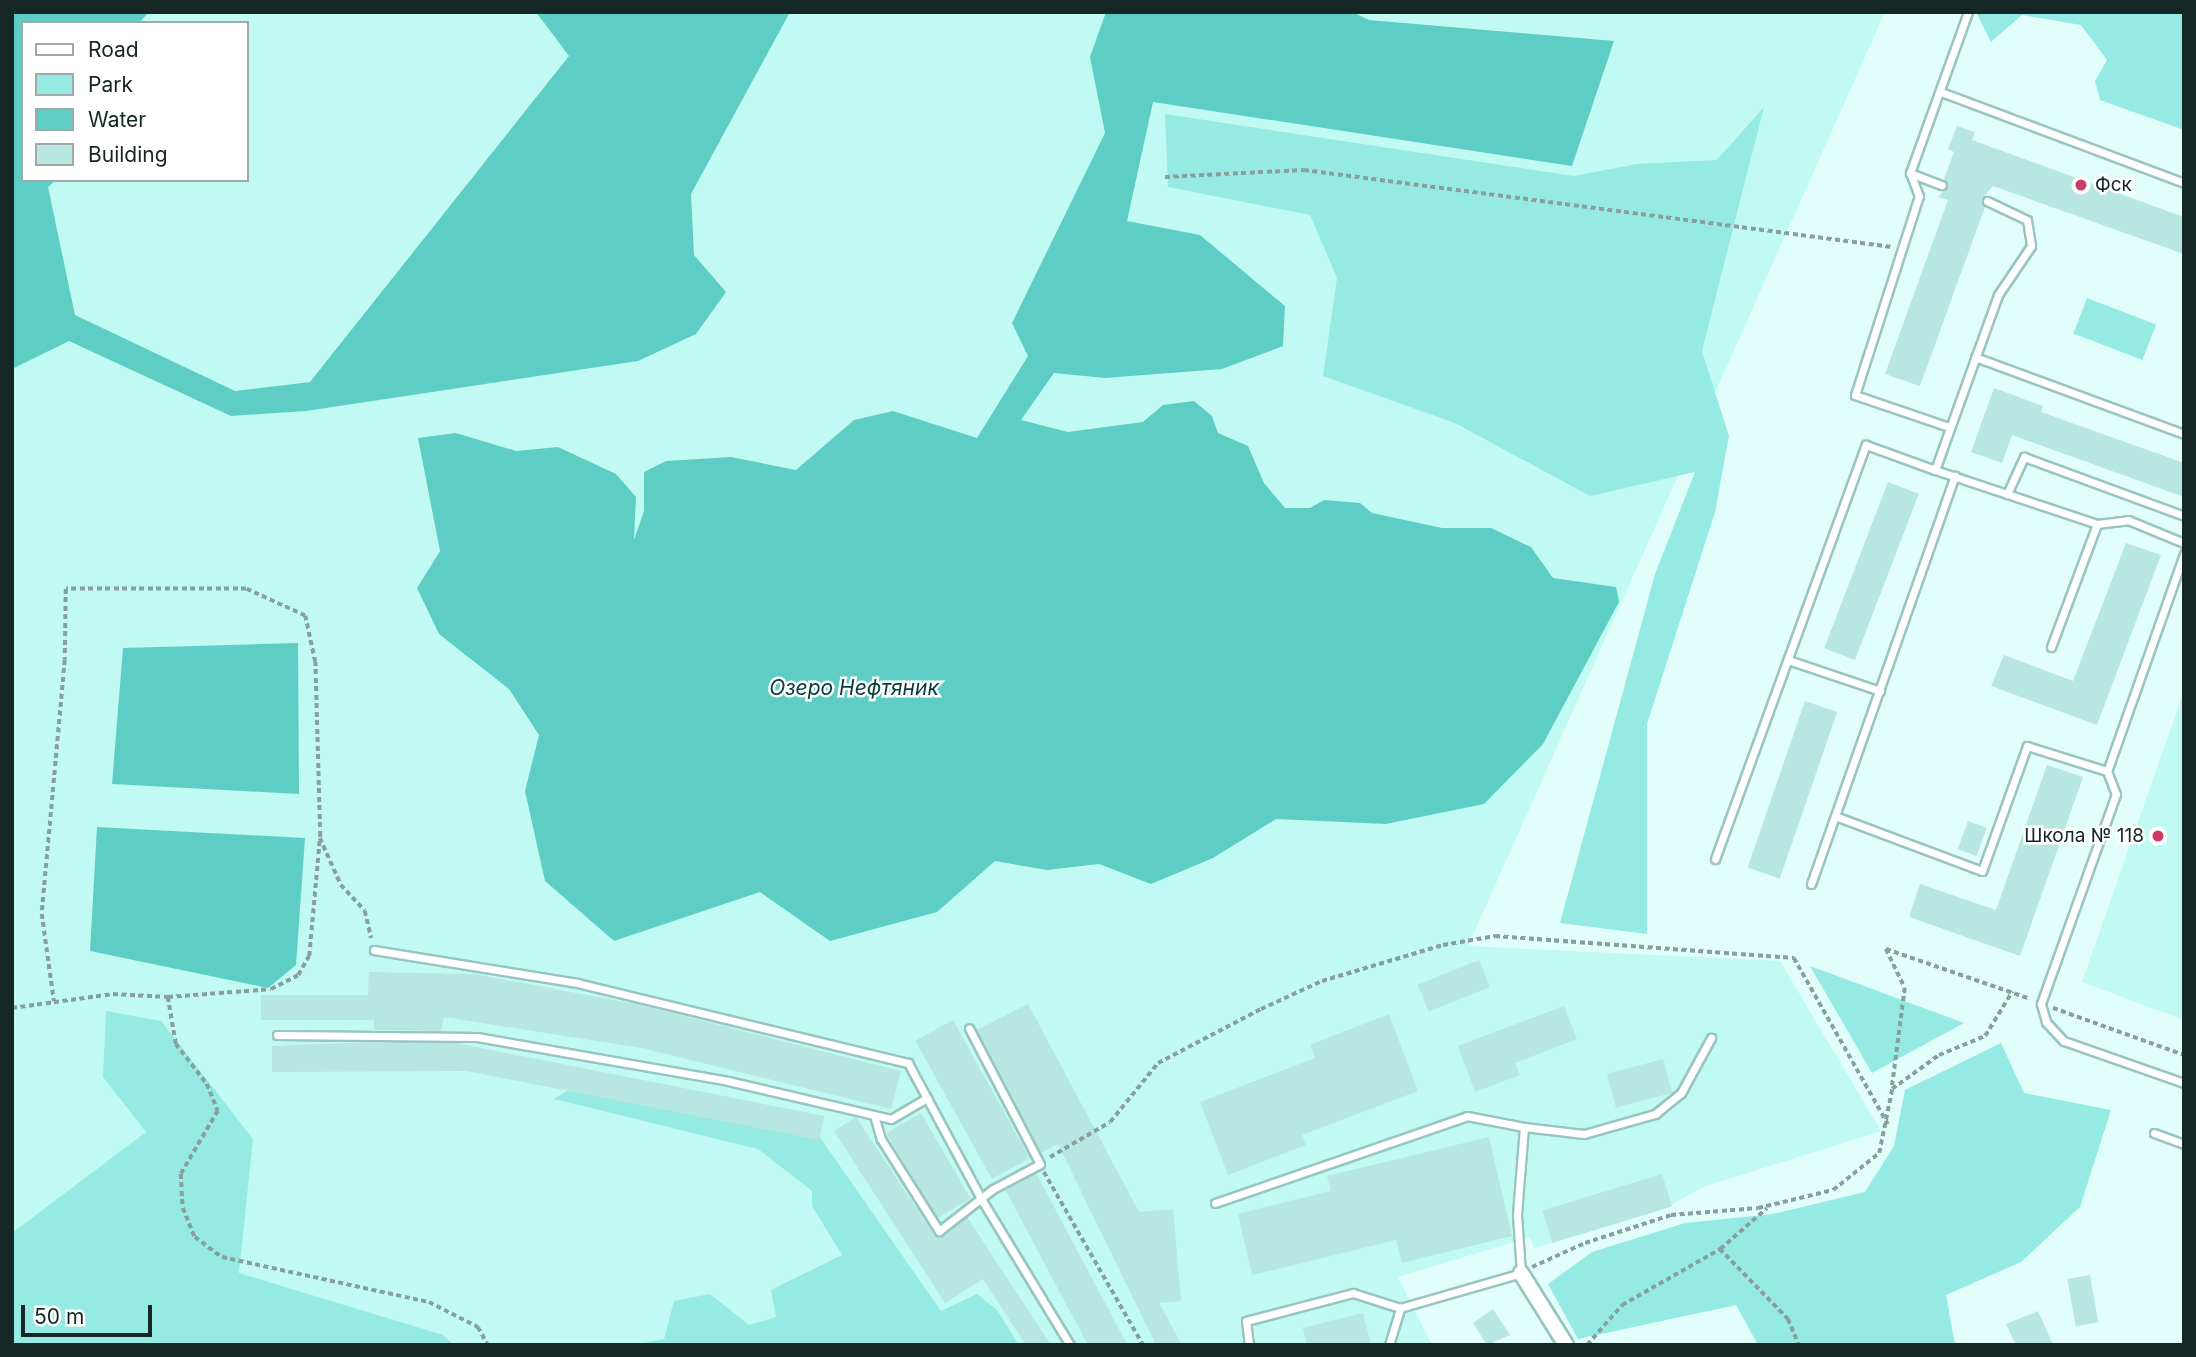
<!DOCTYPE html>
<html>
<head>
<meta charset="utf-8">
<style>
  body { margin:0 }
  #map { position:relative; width:2196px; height:1357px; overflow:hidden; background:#e2fefa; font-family:Inter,sans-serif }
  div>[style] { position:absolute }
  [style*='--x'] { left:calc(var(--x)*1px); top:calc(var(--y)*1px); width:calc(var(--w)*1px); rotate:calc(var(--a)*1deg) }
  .built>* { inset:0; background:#c0faf3 }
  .green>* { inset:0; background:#95ebe3; transform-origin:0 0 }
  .water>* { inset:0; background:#5ecec5 }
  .building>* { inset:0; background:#b8e6e1; transform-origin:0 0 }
  .path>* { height:3.5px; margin-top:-1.75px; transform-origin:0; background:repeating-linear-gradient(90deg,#889f9c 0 5px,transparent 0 8.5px) }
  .roads { filter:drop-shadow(2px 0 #98c5c0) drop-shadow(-2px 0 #98c5c0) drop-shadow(0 2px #98c5c0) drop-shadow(0 -2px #98c5c0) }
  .service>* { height:7px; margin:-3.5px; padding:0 3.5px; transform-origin:3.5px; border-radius:3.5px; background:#fff }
  .minor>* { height:14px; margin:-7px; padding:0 7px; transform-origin:7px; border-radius:7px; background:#fff }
  .dots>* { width:19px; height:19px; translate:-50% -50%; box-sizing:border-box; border:4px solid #fff; border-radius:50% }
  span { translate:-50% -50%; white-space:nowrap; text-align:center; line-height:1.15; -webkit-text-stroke:5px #fff; paint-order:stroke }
  .poi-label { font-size:19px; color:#152725 }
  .left { translate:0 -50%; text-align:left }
  .right { translate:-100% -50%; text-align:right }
  .water-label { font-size:21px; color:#063c39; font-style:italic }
  .frame { position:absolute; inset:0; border:14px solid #152725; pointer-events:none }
  .legend { position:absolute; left:21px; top:21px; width:228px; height:161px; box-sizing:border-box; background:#fff; border:2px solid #a1a9a8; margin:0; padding:9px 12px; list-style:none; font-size:21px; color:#152725 }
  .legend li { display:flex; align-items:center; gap:14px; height:35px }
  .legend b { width:35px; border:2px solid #a1a9a8 }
  .scale { position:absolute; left:21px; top:1305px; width:131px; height:32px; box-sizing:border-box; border:4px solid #152725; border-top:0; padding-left:9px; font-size:21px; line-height:24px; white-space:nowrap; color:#152725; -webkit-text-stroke:5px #fff; paint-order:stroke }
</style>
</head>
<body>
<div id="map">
  <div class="built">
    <i style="clip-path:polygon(evenodd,12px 12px,1885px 12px,1468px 946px,1780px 961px,1881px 1131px,1703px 1187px,1666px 1208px,1534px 1248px,1530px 1237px,1398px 1277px,1432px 1345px,12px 1345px,12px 12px,23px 23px,247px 23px,247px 180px,23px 180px,23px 23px)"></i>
    <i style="clip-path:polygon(2184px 691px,2184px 1020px,2082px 982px)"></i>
  </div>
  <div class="green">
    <i style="clip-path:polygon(1976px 12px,2184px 12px,2184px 130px,2100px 100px,2095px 81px,2107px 60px,2081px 25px,2022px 15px,1991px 42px)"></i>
    <i style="clip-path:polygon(1764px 107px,1702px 351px,1729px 436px,1715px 512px,1647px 724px,1647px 934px,1560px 923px,1655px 574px,1695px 472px,1590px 496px,1455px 423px,1323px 376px,1337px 278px,1310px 215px,1168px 187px,1165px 114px,1574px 176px,1637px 164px,1717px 160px)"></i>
    <i style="left:2087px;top:298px;width:74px;height:38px;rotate:21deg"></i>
    <i style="clip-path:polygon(1810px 966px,1964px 1023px,1872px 1073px)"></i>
    <i style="clip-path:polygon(106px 1011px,161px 1021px,253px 1139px,239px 1273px,443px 1335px,454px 1345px,12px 1345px,12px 1233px,146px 1132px,103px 1077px)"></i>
    <i style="clip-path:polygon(2001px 1043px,2024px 1093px,2111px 1110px,2080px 1207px,2021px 1262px,1946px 1295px,1955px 1345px,1758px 1345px,1736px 1305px,1578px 1339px,1548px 1284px,1592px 1252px,1685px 1223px,1773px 1214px,1865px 1192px,1894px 1146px,1905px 1090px)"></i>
    <i style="clip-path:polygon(586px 1079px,812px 1126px,941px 1311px,977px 1294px,997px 1310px,1019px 1345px,633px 1345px,664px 1339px,674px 1301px,710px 1294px,749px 1325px,776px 1317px,771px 1290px,842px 1255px,812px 1206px,812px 1191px,758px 1149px,554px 1099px)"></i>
  </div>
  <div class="water">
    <i style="clip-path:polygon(12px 12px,149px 12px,139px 23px,23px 23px,23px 180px,56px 180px,48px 187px,75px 315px,235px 391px,310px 382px,569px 56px,536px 12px,790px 12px,691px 194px,694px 255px,726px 292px,696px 334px,638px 361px,306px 411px,231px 416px,69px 341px,12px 369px)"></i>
    <i style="clip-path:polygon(1106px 12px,1352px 12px,1369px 20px,1614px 41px,1572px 166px,1153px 102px,1127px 221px,1200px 235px,1285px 306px,1283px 346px,1222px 369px,1105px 378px,1054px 373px,1021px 420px,1068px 432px,1143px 422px,1163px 405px,1194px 401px,1212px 416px,1218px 433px,1248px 446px,1264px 483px,1285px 508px,1310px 508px,1324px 500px,1360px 503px,1372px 513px,1442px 528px,1491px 528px,1531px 547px,1553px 578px,1616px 587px,1619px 602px,1543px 744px,1484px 804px,1386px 824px,1276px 819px,1213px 858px,1151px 884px,1099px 864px,1047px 870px,995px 861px,937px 912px,830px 941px,760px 892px,614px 941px,545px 881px,525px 791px,539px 735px,509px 689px,439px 634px,417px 588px,440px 551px,418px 438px,456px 433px,516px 451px,558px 447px,616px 474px,636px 497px,634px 540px,644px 511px,644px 472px,666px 461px,731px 457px,796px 470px,854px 420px,893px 411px,977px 438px,1028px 356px,1012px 323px,1105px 133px,1090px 57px)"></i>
    <i style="clip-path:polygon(298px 643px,299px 794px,112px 784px,123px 648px)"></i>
    <i style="clip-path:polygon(97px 827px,305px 838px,296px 965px,268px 988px,90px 951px)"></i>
  </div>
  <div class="building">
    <i style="clip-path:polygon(1957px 126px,1975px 132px,1972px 140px,2184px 217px,2184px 254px,1993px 186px,1981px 199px,1985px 207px,1920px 386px,1885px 374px,1948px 200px,1938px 197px,1948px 186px,1944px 179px,1954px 152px,1948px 149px)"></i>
    <i style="clip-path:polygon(1994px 388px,2043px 406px,2041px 412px,2184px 463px,2184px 497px,2012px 435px,2002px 463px,1971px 452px)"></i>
    <i style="left:1888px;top:482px;width:33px;height:178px;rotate:21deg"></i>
    <i style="clip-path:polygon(2126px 543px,2161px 555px,2097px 725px,1991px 686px,2004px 655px,2073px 681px)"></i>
    <i style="left:1805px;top:701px;width:34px;height:176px;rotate:19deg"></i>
    <i style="clip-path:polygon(2047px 765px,2083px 777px,2020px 956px,1909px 917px,1920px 884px,1996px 910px)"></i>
    <i style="left:1968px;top:821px;width:20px;height:30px;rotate:20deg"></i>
    <i style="left:1479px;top:960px;width:29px;height:66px;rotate:68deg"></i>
    <i style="clip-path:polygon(369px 972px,474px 974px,640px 1005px,901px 1071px,891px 1109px,641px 1048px,444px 1017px,441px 1031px,374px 1030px,374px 1020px,261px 1020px,261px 995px,368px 995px)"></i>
    <i style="clip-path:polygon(1028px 1004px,1139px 1212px,1173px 1209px,1181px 1301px,1159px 1303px,1182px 1345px,1156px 1345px,1058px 1144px,1041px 1153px,977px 1030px)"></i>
    <i style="clip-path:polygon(1564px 1006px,1577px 1039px,1515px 1063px,1520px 1075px,1475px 1092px,1458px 1046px)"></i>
    <i style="clip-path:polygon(1389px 1014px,1418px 1091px,1302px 1135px,1306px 1145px,1228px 1175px,1200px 1102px,1315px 1058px,1310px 1045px)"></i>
    <i style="left:953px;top:1020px;width:158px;height:43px;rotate:61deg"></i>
    <i style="clip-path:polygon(374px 1042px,456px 1043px,824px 1116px,819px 1140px,467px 1071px,272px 1072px,272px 1046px)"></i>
    <i style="left:1663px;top:1059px;width:35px;height:58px;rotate:75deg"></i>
    <i style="left:921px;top:1113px;width:99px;height:40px;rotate:60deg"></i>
    <i style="clip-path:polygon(856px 1117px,934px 1235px,942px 1236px,967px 1217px,1051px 1345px,1026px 1345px,983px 1279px,945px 1303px,834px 1131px)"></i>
    <i style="clip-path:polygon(1489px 1137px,1512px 1236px,1402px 1263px,1396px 1240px,1252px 1275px,1238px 1214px,1331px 1191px,1327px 1176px)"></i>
    <i style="left:1036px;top:1173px;width:195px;height:35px;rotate:62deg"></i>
    <i style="left:1662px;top:1174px;width:34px;height:125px;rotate:73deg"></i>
    <i style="left:2090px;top:1275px;width:48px;height:23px;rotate:80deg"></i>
    <i style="clip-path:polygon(1493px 1309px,1510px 1335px,1487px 1345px,1473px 1323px)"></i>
    <i style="clip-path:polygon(2038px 1311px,2053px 1345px,2016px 1345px,2006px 1324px)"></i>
    <i style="clip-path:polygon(1363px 1313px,1371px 1345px,1307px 1345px,1303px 1328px)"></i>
  </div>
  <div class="path">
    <i style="--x:1165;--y:177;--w:139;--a:-2.9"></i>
    <i style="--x:1304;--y:170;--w:593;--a:7.46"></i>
    <i style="--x:320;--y:838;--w:51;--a:65.9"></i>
    <i style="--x:341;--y:885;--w:35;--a:47"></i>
    <i style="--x:365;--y:911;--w:28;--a:77"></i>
    <i style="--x:1886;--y:949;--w:152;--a:19.1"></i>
    <i style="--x:1886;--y:949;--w:43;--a:64"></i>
    <i style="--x:1905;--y:988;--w:101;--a:97.4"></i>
    <i style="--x:168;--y:997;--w:48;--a:80.3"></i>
    <i style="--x:176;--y:1044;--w:51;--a:52.2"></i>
    <i style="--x:207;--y:1084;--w:29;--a:68"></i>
    <i style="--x:218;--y:1111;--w:73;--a:120.4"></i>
    <i style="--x:181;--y:1174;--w:34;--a:87"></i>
    <i style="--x:183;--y:1208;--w:31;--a:68"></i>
    <i style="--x:195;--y:1237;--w:34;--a:37"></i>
    <i style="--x:222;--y:1257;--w:212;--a:12.3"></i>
    <i style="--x:429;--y:1302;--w:55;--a:27"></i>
    <i style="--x:478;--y:1327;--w:21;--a:61"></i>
    <i style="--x:12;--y:1008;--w:102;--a:-7.9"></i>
    <i style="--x:113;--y:994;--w:55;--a:3.1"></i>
    <i style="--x:168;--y:997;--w:103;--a:-4.4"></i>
    <i style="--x:271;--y:989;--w:30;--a:-27"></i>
    <i style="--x:298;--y:975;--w:22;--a:-60"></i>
    <i style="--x:309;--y:956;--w:121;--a:-84.8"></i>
    <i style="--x:320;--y:836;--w:174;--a:-91.6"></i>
    <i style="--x:315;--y:662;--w:47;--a:-102.3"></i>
    <i style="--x:305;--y:616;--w:65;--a:-155.4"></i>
    <i style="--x:246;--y:589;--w:180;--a:180"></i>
    <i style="--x:66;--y:589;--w:71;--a:90.8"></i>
    <i style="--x:65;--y:660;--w:255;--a:95.2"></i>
    <i style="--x:42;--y:914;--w:88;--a:82.1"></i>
    <i style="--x:2053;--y:1008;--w:139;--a:19.7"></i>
    <i style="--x:1050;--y:1157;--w:69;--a:-30.3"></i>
    <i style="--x:1110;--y:1122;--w:76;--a:-50.9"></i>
    <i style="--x:1158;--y:1063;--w:116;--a:-27.7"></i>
    <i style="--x:1261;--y:1009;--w:67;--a:-24.7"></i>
    <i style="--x:1322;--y:981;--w:126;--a:-16.6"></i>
    <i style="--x:1443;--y:945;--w:53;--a:-9.8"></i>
    <i style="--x:1495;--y:936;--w:300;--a:4.2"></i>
    <i style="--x:1794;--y:958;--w:191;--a:60.5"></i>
    <i style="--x:1044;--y:1172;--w:199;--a:60.2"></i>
    <i style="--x:1720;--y:1249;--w:62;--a:-41.1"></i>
    <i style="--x:1532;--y:1267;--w:58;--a:-24.4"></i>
    <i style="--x:1585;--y:1243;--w:90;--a:-18"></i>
    <i style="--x:1671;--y:1215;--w:87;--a:-4.6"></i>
    <i style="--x:1758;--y:1208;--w:77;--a:-13.5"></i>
    <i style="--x:1833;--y:1190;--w:59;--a:-38.8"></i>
    <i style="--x:1879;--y:1153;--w:65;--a:-78.5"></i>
    <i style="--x:1892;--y:1089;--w:58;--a:-35.9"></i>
    <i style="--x:1939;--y:1055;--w:50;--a:-22.4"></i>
    <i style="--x:1985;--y:1036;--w:52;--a:-58.5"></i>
    <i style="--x:1587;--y:1345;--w:53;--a:-48.8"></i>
    <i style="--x:1622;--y:1305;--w:113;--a:-29.7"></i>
    <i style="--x:1720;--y:1249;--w:98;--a:45.8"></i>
    <i style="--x:1788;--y:1319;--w:28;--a:67"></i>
  </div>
  <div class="roads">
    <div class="service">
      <i style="--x:1941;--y:92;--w:259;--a:20.5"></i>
      <i style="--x:1910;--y:173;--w:34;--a:21"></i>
      <i style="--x:1987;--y:201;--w:44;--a:25.4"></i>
      <i style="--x:2027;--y:220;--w:26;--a:81"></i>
      <i style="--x:2031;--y:246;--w:59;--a:124"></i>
      <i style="--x:1998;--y:295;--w:186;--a:109.8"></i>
      <i style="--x:1935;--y:470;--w:171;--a:18.4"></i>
      <i style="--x:2097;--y:524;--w:31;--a:-7"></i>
      <i style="--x:2128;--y:520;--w:61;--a:22.3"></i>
      <i style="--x:1975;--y:357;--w:223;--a:20.2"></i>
      <i style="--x:1949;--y:427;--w:99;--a:-161.2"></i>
      <i style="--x:1855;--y:395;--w:209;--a:-72.2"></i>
      <i style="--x:1919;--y:196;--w:25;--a:-111"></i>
      <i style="--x:1910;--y:173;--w:171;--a:-70.2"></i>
      <i style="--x:2007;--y:494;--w:41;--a:-65.3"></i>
      <i style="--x:2024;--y:457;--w:171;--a:20.2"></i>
      <i style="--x:2184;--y:554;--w:230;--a:109.5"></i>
      <i style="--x:2107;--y:771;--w:25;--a:69"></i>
      <i style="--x:2116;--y:794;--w:223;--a:109.7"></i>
      <i style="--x:2041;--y:1004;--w:19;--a:74"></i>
      <i style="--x:2046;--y:1022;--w:26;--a:47"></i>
      <i style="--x:2064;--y:1041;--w:127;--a:19.3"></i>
      <i style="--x:2051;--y:647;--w:131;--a:-69.5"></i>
      <i style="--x:1788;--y:660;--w:97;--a:18.6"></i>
      <i style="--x:1835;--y:816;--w:157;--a:20.5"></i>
      <i style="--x:1982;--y:871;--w:133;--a:-70.2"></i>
      <i style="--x:2027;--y:746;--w:84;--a:17.4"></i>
      <i style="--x:1715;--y:859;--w:441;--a:-70"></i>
      <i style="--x:1866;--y:445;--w:73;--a:19.9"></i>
      <i style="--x:1811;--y:884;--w:433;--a:-70.6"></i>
      <i style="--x:374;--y:950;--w:206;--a:9.2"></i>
      <i style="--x:577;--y:983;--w:341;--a:13.6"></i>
      <i style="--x:908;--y:1063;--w:158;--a:61.7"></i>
      <i style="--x:983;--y:1202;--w:167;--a:58.7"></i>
      <i style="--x:277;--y:1035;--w:200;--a:0.6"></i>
      <i style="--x:477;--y:1037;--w:255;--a:9.9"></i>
      <i style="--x:728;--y:1081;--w:167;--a:13.1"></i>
      <i style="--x:891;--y:1119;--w:42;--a:-30.3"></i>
      <i style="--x:874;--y:1115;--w:25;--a:74"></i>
      <i style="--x:881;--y:1139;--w:109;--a:57.8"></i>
      <i style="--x:939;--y:1231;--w:68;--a:-37.9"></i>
      <i style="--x:993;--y:1189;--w:53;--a:-28"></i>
      <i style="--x:1040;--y:1164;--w:153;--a:-117.6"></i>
      <i style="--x:2154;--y:1133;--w:32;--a:20"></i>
      <i style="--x:1215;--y:1203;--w:267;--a:-19"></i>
      <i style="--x:1467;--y:1116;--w:58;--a:10.9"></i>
      <i style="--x:1249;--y:1345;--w:24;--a:-97"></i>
      <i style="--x:1246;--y:1321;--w:111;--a:-14.7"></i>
      <i style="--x:1353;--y:1293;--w:49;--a:17.7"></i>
      <i style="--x:1400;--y:1308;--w:126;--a:-16.1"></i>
      <i style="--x:1521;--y:1273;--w:59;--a:-93.9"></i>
      <i style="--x:1517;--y:1214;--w:87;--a:-85.4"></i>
      <i style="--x:1524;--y:1127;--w:60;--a:6.7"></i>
      <i style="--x:1584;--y:1134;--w:74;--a:-15.7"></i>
      <i style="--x:1655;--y:1114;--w:33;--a:-39"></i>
      <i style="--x:1681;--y:1093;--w:63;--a:-61.4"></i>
      <i style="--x:1389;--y:1345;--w:39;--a:-73"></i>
    </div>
    <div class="minor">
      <i style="--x:1521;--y:1273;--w:85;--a:58"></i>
    </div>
  </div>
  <div class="dots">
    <i style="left:2081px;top:185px;background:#ca3c64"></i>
    <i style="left:2158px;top:836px;background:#ca3c64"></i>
  </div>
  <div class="poi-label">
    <span class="left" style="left:2095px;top:185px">Фск</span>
    <span class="right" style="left:2144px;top:836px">Школа № 118</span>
  </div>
  <div class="water-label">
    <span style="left:854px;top:688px">Озеро Нефтяник</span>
  </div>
  <div class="frame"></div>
  <ul class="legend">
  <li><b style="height:9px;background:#fff"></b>Road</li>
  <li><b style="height:19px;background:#95ebe3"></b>Park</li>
  <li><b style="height:19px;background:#5ecec5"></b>Water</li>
  <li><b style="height:19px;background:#b8e6e1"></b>Building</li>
  </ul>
  <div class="scale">50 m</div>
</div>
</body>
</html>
